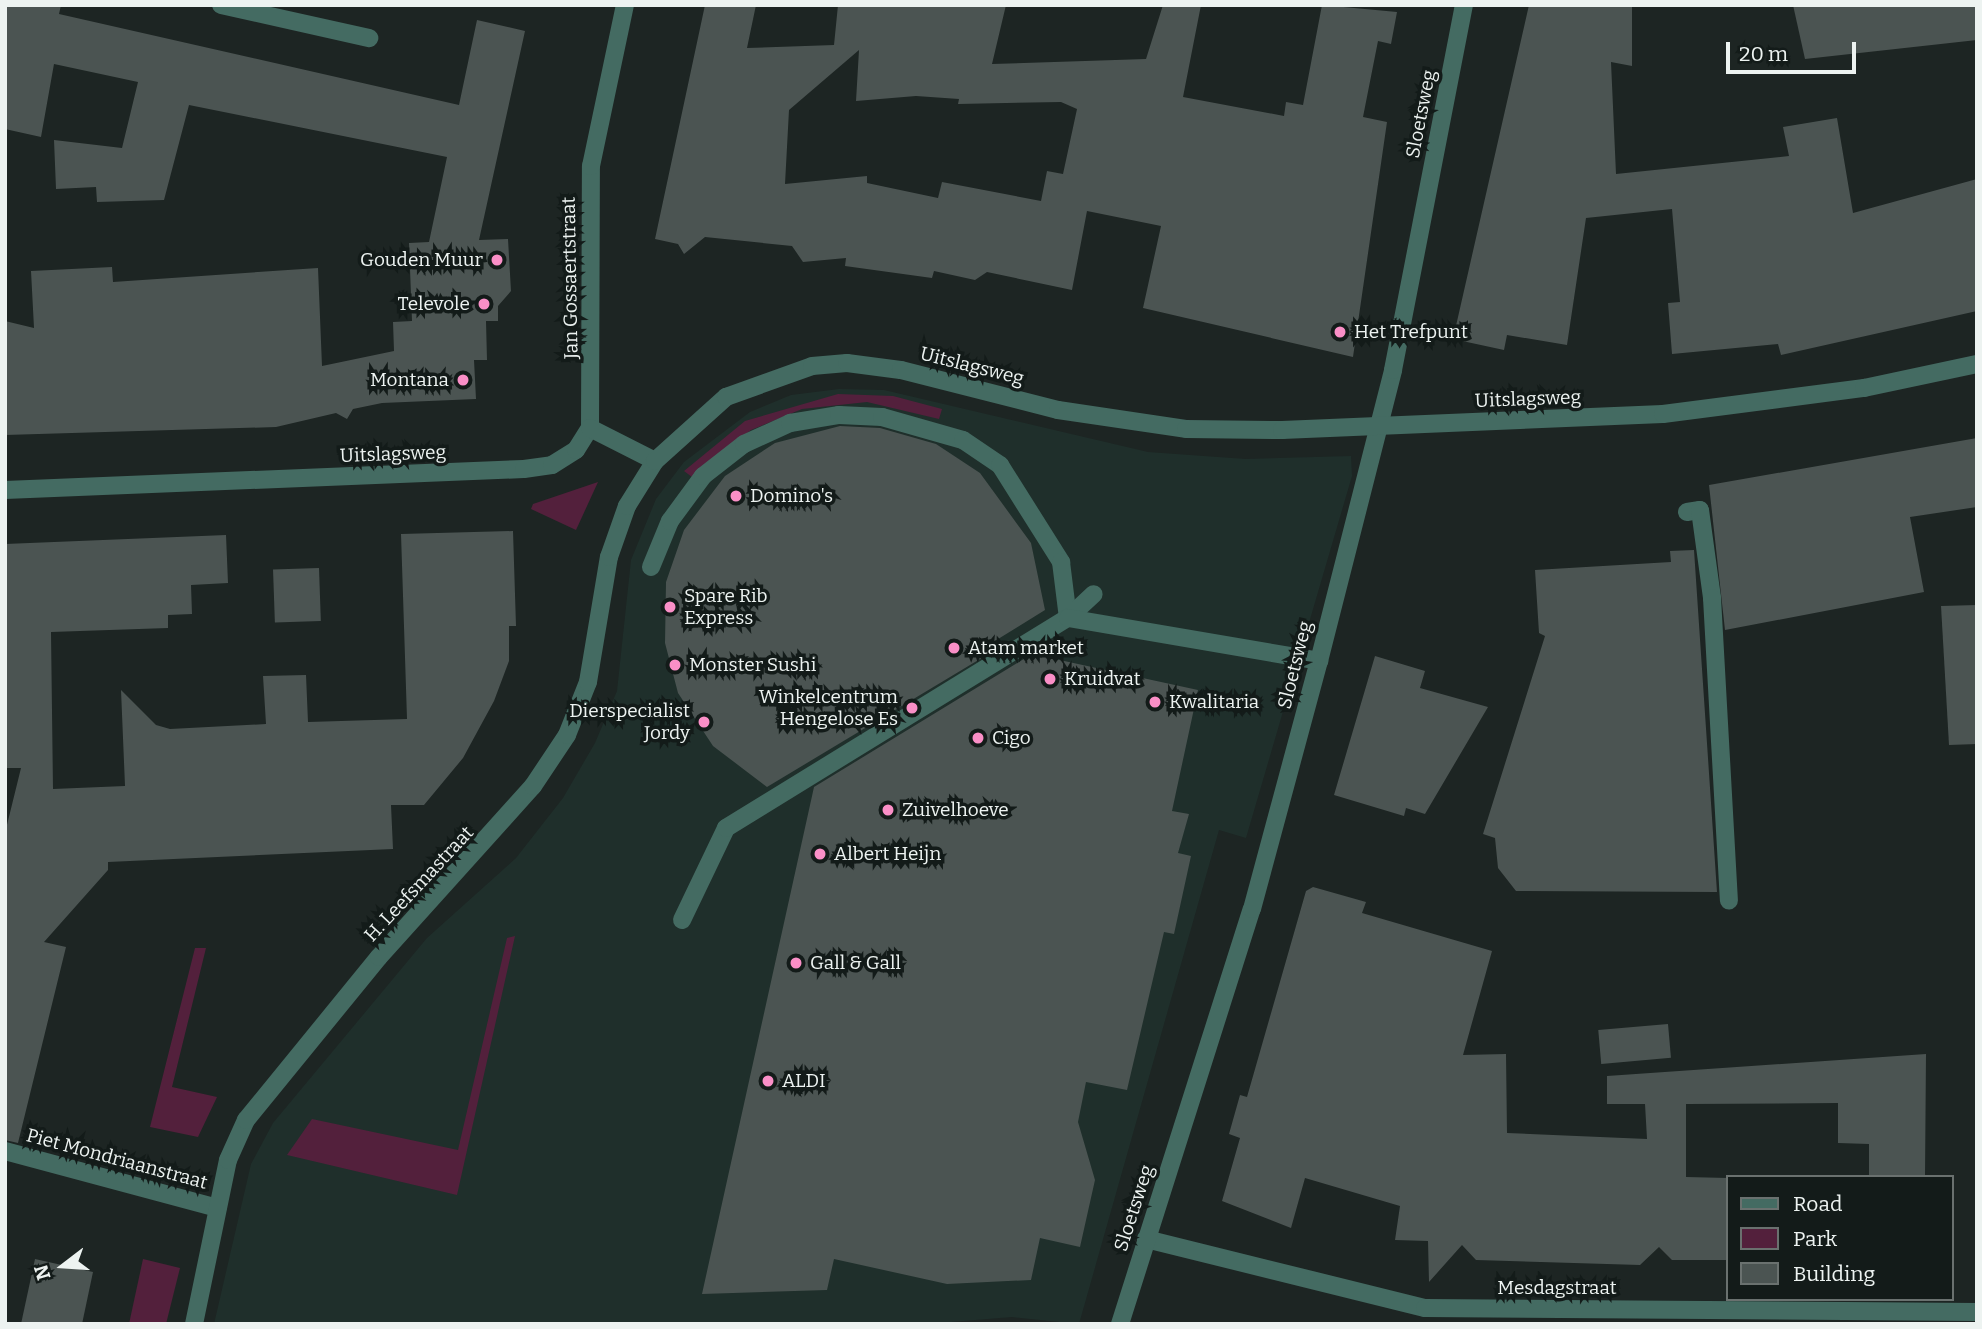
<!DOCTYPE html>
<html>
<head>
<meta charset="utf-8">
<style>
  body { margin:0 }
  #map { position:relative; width:1982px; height:1329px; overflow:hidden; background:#1d2523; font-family:Bitter,serif }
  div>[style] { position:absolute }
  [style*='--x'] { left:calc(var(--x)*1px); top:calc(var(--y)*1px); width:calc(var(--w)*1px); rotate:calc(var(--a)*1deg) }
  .built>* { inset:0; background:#1f2f2b }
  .green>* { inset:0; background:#53203c }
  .building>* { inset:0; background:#4b5452; transform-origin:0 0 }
  .pedestrian>* { height:18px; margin:-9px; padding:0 9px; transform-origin:9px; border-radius:9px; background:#446b62 }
  .minor>* { height:18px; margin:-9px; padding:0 9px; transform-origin:9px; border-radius:9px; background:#446b62 }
  .tertiary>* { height:18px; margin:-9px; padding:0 9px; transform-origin:9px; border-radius:9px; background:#446b62 }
  .dots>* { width:19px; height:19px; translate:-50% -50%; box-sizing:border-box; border:4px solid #131b19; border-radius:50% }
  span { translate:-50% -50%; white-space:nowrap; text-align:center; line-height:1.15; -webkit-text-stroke:7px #131b19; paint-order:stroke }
  .street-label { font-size:19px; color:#edf3f1 }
  .poi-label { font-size:19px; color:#edf3f1 }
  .right { translate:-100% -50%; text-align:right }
  .left { translate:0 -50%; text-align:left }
  .frame { position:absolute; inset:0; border:7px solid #edf3f1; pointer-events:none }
  .legend { position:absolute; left:1726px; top:1175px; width:228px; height:126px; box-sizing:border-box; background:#131b19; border:2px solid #6a716f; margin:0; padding:9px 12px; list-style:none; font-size:21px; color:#edf3f1 }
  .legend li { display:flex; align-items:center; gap:14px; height:35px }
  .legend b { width:35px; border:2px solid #6a716f }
  .north { position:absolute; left:28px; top:1231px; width:70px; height:70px; -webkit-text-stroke:5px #131b19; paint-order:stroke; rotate:253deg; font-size:19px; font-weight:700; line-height:28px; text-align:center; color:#edf3f1 }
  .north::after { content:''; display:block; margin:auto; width:24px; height:32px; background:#edf3f1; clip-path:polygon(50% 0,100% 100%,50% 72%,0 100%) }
  .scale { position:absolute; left:1726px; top:42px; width:130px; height:32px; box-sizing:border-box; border:4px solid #edf3f1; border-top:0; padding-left:9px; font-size:21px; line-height:24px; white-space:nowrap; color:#edf3f1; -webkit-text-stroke:5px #131b19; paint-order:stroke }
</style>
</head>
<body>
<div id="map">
  <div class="built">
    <i style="clip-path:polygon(839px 389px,884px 390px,1148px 452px,1246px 459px,1351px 456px,1352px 476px,1246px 838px,1219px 830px,1079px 1324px,1012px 1317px,927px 1324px,214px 1324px,251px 1164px,273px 1123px,427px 938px,516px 858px,563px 798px,595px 743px,617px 691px,631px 560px,656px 499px,684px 462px,750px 412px,791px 395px)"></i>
  </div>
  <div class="green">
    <i style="clip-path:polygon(838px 394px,893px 396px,942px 409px,939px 419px,867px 402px,802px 409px,751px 430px,692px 477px,684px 471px,745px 421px)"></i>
    <i style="clip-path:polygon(598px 482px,576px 530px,531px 509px,533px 504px)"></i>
    <i style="clip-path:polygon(515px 936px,457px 1195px,287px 1155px,312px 1119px,458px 1150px,507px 938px)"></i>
    <i style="clip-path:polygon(195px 948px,206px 948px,172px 1087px,217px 1097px,198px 1137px,150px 1127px)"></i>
    <i style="clip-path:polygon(143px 1259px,180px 1268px,166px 1324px,129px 1324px)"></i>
  </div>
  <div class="building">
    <i style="clip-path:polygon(5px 5px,61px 5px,59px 14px,459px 105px,477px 20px,525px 31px,479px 240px,508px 239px,511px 291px,498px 306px,498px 321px,486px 321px,487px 360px,474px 360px,476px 399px,382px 403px,353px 409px,347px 419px,336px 413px,276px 427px,5px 435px,5px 321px,34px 328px,31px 271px,112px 267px,113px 282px,318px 268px,322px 366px,394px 351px,393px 322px,412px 321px,409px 243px,429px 242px,447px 157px,189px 105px,164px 200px,97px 202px,96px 187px,56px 189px,54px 140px,122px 148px,138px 82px,54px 64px,41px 137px,5px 129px)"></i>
    <i style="clip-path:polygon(evenodd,705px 5px,756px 5px,747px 48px,834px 45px,838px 5px,1006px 5px,992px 64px,1146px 59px,1163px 5px,1201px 5px,1183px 97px,1284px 116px,1286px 102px,1303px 105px,1322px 5px,1397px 12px,1391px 44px,1378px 41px,1363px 117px,1387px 122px,1353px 357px,1143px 308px,1161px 226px,1087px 211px,1072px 290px,987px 272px,975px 280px,934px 271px,932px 278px,845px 266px,846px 258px,803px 262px,792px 246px,705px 237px,684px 254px,678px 244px,655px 239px,705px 5px,859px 50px,856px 101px,916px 96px,959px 99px,958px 104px,1061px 102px,1077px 109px,1063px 174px,1047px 171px,1041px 201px,942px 182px,938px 198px,867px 183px,867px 176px,785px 184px,789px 110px,859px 50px)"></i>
    <i style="clip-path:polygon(1529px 5px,1632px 5px,1632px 66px,1611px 62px,1616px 174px,1789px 156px,1783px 127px,1837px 118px,1853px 213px,1977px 179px,1977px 311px,1781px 355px,1778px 344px,1672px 354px,1668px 303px,1680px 302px,1672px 209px,1586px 218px,1567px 345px,1507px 335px,1504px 350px,1453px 339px)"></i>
    <i style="clip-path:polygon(1793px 5px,1977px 5px,1977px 40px,1805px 59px)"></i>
    <i style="clip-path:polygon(840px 426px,880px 428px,936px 444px,980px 473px,1031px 543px,1045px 610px,990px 644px,1000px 647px,767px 787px,713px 746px,678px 693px,665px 643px,666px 582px,684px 530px,725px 476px,775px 443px)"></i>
    <i style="clip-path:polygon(1977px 438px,1977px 507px,1910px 517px,1924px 592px,1725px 630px,1709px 485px)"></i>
    <i style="clip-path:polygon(513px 531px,516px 626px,509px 626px,509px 661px,494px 701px,463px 758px,424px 805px,391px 805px,393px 849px,108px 862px,108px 870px,44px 942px,66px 947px,18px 1143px,5px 1140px,5px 833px,21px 768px,5px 768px,5px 544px,226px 535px,228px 583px,191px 585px,192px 614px,168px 615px,168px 628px,51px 632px,53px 789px,125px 786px,121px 690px,156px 725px,170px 729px,266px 724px,263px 676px,306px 675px,308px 722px,407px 719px,401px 534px)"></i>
    <i style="clip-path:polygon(1694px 550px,1717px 892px,1516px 891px,1498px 868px,1495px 838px,1483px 834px,1545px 636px,1539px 633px,1535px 570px,1671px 562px,1670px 551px)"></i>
    <i style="left:319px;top:568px;width:53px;height:46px;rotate:88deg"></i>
    <i style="clip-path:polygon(1977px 605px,1977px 744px,1949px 745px,1941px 606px)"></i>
    <i style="clip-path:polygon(1032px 654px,1198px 690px,1172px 811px,1189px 814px,1178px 853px,1191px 856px,1174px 934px,1164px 932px,1127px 1090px,1086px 1082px,1078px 1122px,1095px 1180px,1080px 1247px,1040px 1238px,1031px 1280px,947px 1284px,834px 1259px,827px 1290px,702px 1294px,814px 787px)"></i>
    <i style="clip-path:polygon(1375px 656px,1425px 671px,1420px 688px,1488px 707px,1425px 814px,1406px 808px,1404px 816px,1334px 795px)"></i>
    <i style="clip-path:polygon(1313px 887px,1366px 902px,1362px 913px,1492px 951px,1463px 1055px,1506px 1054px,1507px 1133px,1647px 1139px,1645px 1104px,1607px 1104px,1607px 1076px,1926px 1054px,1925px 1177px,1869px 1177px,1869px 1144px,1838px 1143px,1838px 1103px,1686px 1104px,1686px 1177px,1728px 1178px,1728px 1260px,1672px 1260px,1659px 1247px,1640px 1265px,1476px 1260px,1462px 1245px,1429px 1282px,1428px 1241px,1395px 1240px,1400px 1206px,1305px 1178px,1291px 1228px,1222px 1201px,1240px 1138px,1229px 1134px,1240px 1095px,1247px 1097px,1306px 891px)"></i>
    <i style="left:1668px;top:1024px;width:34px;height:70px;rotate:85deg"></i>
    <i style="clip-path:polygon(35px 1259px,93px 1272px,82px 1324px,21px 1324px)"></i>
  </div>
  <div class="pedestrian">
    <i style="--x:1687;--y:512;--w:13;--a:-9"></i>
    <i style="--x:1700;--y:510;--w:89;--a:82.2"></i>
    <i style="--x:1712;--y:598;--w:303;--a:86.8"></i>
    <i style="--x:651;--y:567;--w:50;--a:-67.6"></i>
    <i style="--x:670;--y:521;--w:56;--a:-53.7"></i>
    <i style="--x:703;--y:476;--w:52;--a:-38"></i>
    <i style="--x:744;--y:444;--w:51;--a:-24.5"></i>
    <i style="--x:790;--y:423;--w:50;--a:-9.3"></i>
    <i style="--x:839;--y:415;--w:43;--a:2.7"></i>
    <i style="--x:882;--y:417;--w:84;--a:15.9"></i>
    <i style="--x:963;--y:440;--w:45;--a:34"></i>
    <i style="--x:1000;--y:465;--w:115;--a:57.8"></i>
    <i style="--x:1061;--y:562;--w:56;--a:82.9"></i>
    <i style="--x:1068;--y:618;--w:35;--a:-43"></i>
    <i style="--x:682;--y:920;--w:102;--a:-64.4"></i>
    <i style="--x:726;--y:828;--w:401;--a:-31.6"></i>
    <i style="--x:1068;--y:618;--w:255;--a:9.7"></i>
  </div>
  <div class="minor">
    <i style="--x:221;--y:5;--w:152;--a:12.6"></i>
    <i style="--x:590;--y:428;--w:262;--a:-89.8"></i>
    <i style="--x:591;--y:166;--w:165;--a:-78.1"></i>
    <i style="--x:5;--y:490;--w:519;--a:-2.32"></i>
    <i style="--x:524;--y:469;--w:28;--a:-8"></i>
    <i style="--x:552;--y:465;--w:28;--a:-32"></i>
    <i style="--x:576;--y:450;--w:26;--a:-58"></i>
    <i style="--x:590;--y:428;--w:73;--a:26.9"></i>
    <i style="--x:5;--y:1151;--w:220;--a:15"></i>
    <i style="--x:1146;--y:1239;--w:287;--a:13.9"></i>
    <i style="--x:1425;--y:1308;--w:552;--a:0.42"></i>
    <i style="--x:1120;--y:1324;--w:435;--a:-72.4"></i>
    <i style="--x:1252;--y:909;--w:257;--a:-74.9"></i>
    <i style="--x:1319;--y:661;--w:300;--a:-75.7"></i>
    <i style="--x:1393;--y:370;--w:372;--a:-79"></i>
  </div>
  <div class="tertiary">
    <i style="--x:194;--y:1324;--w:167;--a:-78.3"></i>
    <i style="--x:228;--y:1160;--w:44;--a:-65.8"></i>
    <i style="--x:246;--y:1120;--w:210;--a:-50.8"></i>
    <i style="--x:379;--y:957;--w:230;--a:-48"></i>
    <i style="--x:533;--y:786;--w:61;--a:-56.3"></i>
    <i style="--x:567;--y:735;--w:57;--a:-68.4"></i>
    <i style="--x:588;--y:682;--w:127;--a:-80.5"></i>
    <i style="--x:609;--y:557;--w:54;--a:-70.6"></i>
    <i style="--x:627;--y:506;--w:53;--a:-58.1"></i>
    <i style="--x:655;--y:461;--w:96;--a:-42"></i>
    <i style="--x:726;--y:397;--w:91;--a:-19.8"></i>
    <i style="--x:812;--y:366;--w:35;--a:-5"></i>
    <i style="--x:847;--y:363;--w:54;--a:7.4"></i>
    <i style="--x:901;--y:370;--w:162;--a:14.3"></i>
    <i style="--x:1058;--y:410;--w:129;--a:8.4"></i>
    <i style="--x:1186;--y:429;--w:96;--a:0.6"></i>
    <i style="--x:1282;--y:430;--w:381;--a:-2.4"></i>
    <i style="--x:1663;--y:414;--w:203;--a:-7.4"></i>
    <i style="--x:1864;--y:388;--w:116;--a:-12"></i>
  </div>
  <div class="dots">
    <i style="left:497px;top:260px;background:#fa8fc7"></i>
    <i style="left:484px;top:304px;background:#fa8fc7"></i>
    <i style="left:1340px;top:332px;background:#fa8fc7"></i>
    <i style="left:463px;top:380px;background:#fa8fc7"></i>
    <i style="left:736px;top:496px;background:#fa8fc7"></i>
    <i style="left:670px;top:607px;background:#fa8fc7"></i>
    <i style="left:954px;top:648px;background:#fa8fc7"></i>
    <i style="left:675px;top:665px;background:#fa8fc7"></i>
    <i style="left:1050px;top:679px;background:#fa8fc7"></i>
    <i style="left:1155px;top:702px;background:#fa8fc7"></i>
    <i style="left:912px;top:708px;background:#fa8fc7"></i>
    <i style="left:704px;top:722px;background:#fa8fc7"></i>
    <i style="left:978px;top:738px;background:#fa8fc7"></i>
    <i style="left:888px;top:810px;background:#fa8fc7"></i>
    <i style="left:820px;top:854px;background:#fa8fc7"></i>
    <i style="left:796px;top:963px;background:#fa8fc7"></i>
    <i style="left:768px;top:1081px;background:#fa8fc7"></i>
  </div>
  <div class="street-label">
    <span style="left:1421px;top:114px;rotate:-79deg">Sloetsweg</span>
    <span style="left:570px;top:278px;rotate:-91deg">Jan Gossaertstraat</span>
    <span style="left:972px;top:366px;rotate:14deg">Uitslagsweg</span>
    <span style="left:1528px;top:399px;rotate:-2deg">Uitslagsweg</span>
    <span style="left:393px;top:454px;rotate:-2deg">Uitslagsweg</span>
    <span style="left:1295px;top:665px;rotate:-76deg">Sloetsweg</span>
    <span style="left:419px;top:884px;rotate:-47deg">H. Leefsmastraat</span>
    <span style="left:117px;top:1159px;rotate:15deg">Piet Mondriaanstraat</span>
    <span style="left:1134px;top:1208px;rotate:-72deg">Sloetsweg</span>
    <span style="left:1557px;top:1288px">Mesdagstraat</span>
  </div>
  <div class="poi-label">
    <span class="right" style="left:483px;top:260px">Gouden Muur</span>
    <span class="right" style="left:470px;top:304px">Televole</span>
    <span class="left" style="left:1354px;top:332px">Het Trefpunt</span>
    <span class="right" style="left:449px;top:380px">Montana</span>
    <span class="left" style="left:750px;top:496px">Domino's</span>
    <span class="left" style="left:684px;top:607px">Spare Rib<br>Express</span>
    <span class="left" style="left:968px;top:648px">Atam market</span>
    <span class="left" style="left:689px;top:665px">Monster Sushi</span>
    <span class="left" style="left:1064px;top:679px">Kruidvat</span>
    <span class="right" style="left:898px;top:708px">Winkelcentrum<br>Hengelose Es</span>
    <span class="left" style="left:1169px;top:702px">Kwalitaria</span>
    <span class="right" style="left:690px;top:722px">Dierspecialist<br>Jordy</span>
    <span class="left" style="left:992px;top:738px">Cigo</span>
    <span class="left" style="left:902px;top:810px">Zuivelhoeve</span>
    <span class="left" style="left:834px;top:854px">Albert Heijn</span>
    <span class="left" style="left:810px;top:963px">Gall &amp; Gall</span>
    <span class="left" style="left:782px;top:1081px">ALDI</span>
  </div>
  <div class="frame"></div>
  <ul class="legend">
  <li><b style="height:9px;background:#446b62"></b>Road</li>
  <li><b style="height:19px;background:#53203c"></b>Park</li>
  <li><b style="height:19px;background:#4b5452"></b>Building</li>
  </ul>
  <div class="north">N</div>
  <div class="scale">20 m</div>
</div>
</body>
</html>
